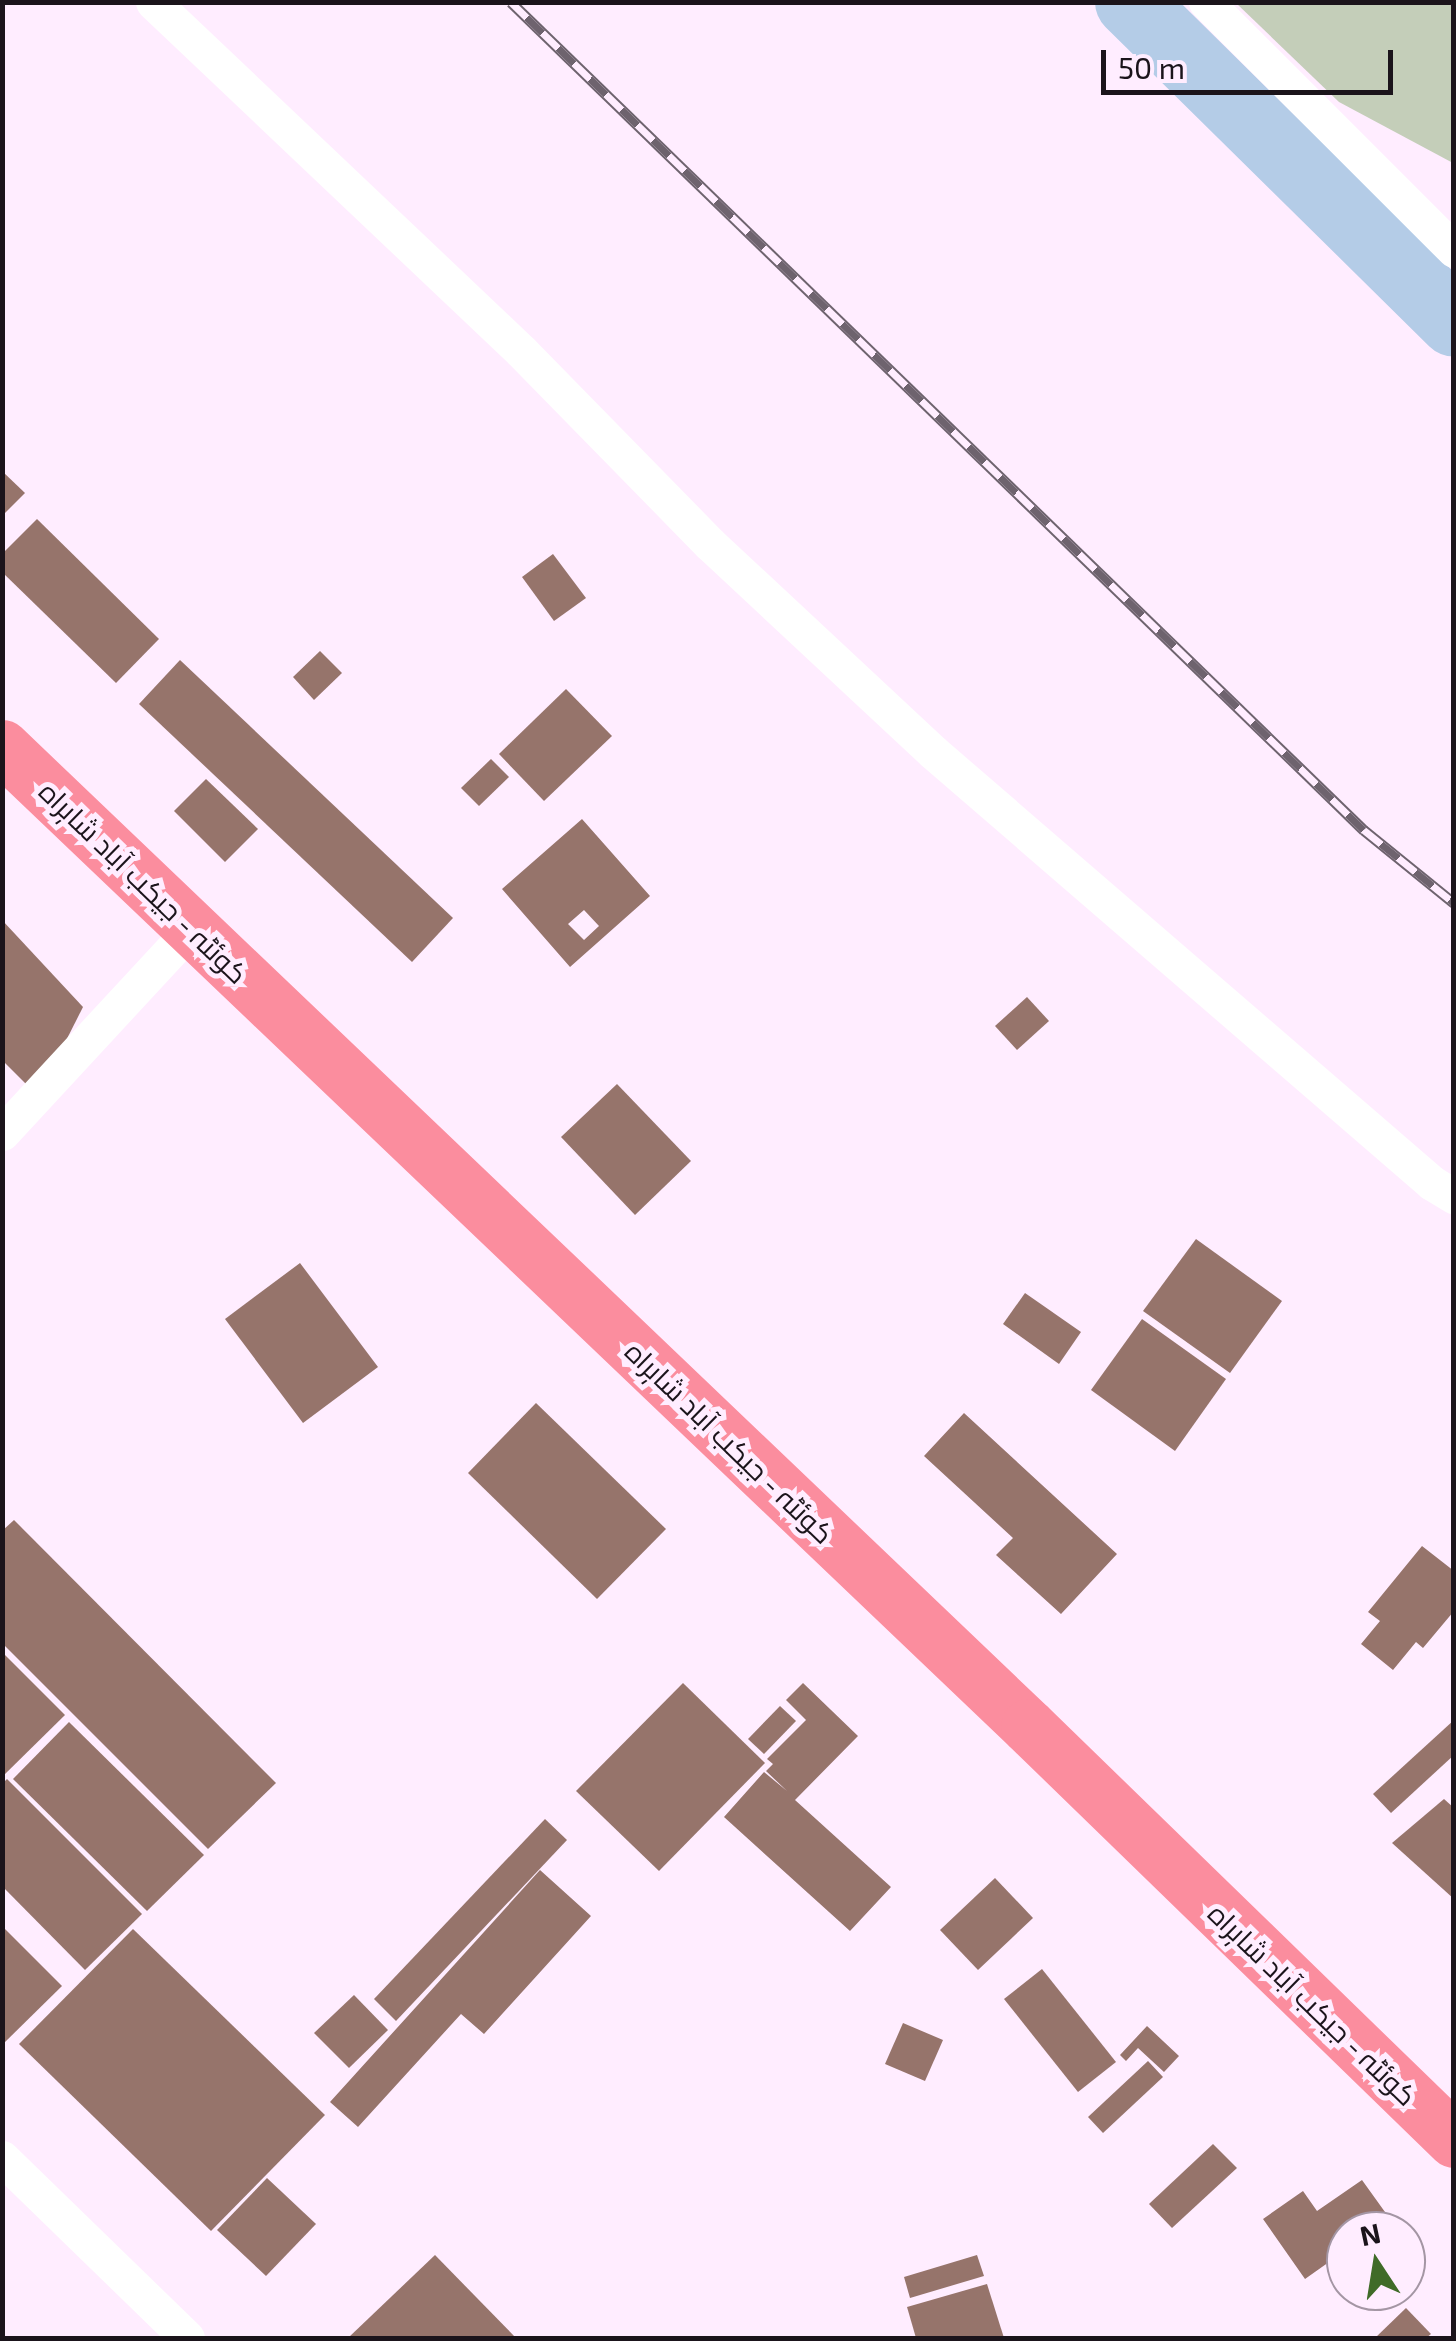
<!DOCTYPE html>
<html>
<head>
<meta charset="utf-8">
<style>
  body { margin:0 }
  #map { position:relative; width:1456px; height:2341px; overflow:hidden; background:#ffedff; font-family:"Exo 2",Cairo,sans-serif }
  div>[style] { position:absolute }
  .green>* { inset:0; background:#c4ceb9 }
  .river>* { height:70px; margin:-35px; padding:0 35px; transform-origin:35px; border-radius:35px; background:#b4cce7 }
  .building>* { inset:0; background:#96746b }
  .street>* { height:35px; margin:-17.5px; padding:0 17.5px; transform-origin:17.5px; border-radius:17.5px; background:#fff }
  .highway>* { height:55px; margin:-27.5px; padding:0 27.5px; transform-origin:27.5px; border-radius:27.5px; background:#fb8d9e }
  .rail>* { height:11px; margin-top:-5.5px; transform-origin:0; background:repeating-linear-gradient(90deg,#ffedff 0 22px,#6e636e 0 44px); box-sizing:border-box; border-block:2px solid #6e636e }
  span { translate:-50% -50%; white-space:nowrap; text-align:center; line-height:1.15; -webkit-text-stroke:10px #ffedff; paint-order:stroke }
  .street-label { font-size:28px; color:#1b141b }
  .frame { position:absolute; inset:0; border:5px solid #1b141b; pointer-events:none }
  .north { position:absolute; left:1326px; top:2211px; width:100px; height:100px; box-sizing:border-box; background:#ffedff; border:2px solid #a496a4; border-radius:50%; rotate:348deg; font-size:28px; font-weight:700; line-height:40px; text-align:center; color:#1b141b }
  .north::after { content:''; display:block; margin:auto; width:35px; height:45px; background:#406b28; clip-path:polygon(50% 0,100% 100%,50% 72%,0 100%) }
  .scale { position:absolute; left:1101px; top:50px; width:292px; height:45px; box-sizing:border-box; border:5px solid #1b141b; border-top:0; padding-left:12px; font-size:30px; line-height:35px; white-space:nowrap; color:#1b141b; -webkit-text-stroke:8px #ffedff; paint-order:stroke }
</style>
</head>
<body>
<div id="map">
  <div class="green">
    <i style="clip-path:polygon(1236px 3px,1453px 3px,1453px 163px,1339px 102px)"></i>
  </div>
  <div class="river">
    <i style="left:1130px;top:2px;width:455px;rotate:44.6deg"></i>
  </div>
  <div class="building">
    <i style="clip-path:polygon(2px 471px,25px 493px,2px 516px)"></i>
    <i style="clip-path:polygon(37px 519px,159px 639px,116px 683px,2px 572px,2px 554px)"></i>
    <i style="clip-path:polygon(553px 554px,586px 598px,554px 621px,522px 577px)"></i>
    <i style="clip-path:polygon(320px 651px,342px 673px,314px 700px,293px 677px)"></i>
    <i style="clip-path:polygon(180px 660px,453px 918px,412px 962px,139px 704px)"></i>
    <i style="clip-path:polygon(566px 689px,612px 736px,544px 801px,499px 754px)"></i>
    <i style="clip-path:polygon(491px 759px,509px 777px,479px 806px,461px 788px)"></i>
    <i style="clip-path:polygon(206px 779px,258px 829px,225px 862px,174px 811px)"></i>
    <i style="clip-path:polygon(evenodd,582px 819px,650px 896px,570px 967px,502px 889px,582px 819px,584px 910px,599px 926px,584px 940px,568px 924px,584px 910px)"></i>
    <i style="clip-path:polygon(2px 920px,83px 1007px,38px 1096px,2px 1060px)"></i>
    <i style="clip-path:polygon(1027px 997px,1049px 1021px,1017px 1050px,995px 1026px)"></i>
    <i style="clip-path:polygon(617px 1084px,691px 1161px,635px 1215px,561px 1137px)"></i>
    <i style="clip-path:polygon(1196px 1239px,1282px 1301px,1230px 1373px,1143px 1311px)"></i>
    <i style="clip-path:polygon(300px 1263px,378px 1367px,303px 1423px,225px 1319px)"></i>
    <i style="clip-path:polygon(1025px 1293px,1081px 1332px,1059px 1364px,1003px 1324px)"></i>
    <i style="clip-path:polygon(1142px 1319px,1226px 1379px,1175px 1451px,1091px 1390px)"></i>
    <i style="clip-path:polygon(536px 1403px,666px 1529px,597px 1599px,468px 1473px)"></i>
    <i style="clip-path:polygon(964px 1413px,1117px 1554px,1061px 1614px,996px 1555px,1013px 1538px,924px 1456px)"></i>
    <i style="clip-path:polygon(14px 1520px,276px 1783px,208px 1849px,2px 1643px,2px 1531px)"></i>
    <i style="clip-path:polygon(1422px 1546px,1454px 1571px,1454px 1611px,1423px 1648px,1416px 1642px,1393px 1670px,1361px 1644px,1380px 1621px,1368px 1612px)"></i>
    <i style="clip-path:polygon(2px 1652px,65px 1715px,2px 1777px)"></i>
    <i style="clip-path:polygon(683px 1683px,765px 1763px,659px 1871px,576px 1791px)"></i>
    <i style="clip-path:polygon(803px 1683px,858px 1736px,795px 1800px,891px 1887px,850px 1931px,724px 1817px,764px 1772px,787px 1791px,766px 1771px,773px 1764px,767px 1759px,806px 1720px,786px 1700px)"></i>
    <i style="clip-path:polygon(780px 1706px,796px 1721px,764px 1754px,748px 1739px)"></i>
    <i style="clip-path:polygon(1454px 1720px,1454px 1755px,1391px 1813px,1373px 1794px)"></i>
    <i style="clip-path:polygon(69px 1722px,204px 1855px,147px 1911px,13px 1779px)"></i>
    <i style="clip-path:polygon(7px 1779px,142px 1914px,85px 1970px,2px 1886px,2px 1784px)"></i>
    <i style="clip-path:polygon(1444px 1799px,1454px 1808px,1454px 1899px,1392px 1843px)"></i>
    <i style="clip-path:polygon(545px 1819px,567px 1840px,396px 2021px,374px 1999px)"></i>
    <i style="clip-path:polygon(540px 1870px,591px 1916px,484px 2034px,461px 2014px,358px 2127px,330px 2102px)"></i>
    <i style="clip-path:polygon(995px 1878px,1033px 1918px,978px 1970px,940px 1930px)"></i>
    <i style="clip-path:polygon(2px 1926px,62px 1986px,2px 2045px)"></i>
    <i style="clip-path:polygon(133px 1929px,325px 2115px,211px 2231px,19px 2044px)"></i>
    <i style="clip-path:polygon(1042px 1969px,1116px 2062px,1078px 2092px,1004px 1999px)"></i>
    <i style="clip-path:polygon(354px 1995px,388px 2030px,349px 2068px,314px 2033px)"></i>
    <i style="clip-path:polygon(903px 2023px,943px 2040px,925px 2081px,885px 2064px)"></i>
    <i style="clip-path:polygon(1147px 2026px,1179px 2056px,1164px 2072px,1138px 2048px,1126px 2061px,1120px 2055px)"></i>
    <i style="clip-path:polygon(1148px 2061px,1163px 2077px,1103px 2133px,1088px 2117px)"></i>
    <i style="clip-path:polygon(1213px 2144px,1237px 2168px,1172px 2228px,1149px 2204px)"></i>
    <i style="clip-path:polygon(267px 2178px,316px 2224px,266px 2276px,217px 2230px)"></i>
    <i style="clip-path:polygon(1362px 2180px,1390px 2219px,1374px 2231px,1346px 2231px,1346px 2250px,1305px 2279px,1263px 2219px,1303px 2191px,1317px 2211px)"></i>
    <i style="clip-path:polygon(435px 2255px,516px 2338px,348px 2338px)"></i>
    <i style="clip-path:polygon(977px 2255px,984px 2276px,910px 2298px,904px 2277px)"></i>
    <i style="clip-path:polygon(987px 2284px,1004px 2338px,916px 2338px,907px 2307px)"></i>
    <i style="clip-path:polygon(1406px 2308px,1431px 2334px,1426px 2338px,1375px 2338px)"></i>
  </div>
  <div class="street">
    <i style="left:153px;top:2px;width:507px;rotate:43.48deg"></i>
    <i style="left:521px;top:351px;width:270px;rotate:45.6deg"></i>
    <i style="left:710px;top:544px;width:305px;rotate:43deg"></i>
    <i style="left:933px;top:752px;width:659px;rotate:40.82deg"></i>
    <i style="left:1432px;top:1183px;width:26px;rotate:31deg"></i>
    <i style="left:1206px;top:2px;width:351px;rotate:45deg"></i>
    <i style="left:2px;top:1133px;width:280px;rotate:-47.2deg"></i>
    <i style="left:2px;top:2158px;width:258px;rotate:44.2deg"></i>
  </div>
  <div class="highway">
    <i style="left:2px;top:747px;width:1418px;rotate:43.66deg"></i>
    <i style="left:1028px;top:1726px;width:594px;rotate:44.18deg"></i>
  </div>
  <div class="rail">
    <i style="left:511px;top:2px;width:1189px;rotate:44.15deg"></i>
    <i style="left:1364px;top:830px;width:116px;rotate:39deg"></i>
  </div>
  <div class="street-label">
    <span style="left:144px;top:882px;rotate:44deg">کوئٹہ - جیکب آباد شاہراہ</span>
    <span style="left:730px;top:1442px;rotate:44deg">کوئٹہ - جیکب آباد شاہراہ</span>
    <span style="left:1313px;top:2004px;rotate:44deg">کوئٹہ - جیکب آباد شاہراہ</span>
  </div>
  <div class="frame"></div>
  <div class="north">N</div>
  <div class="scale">50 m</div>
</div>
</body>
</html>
